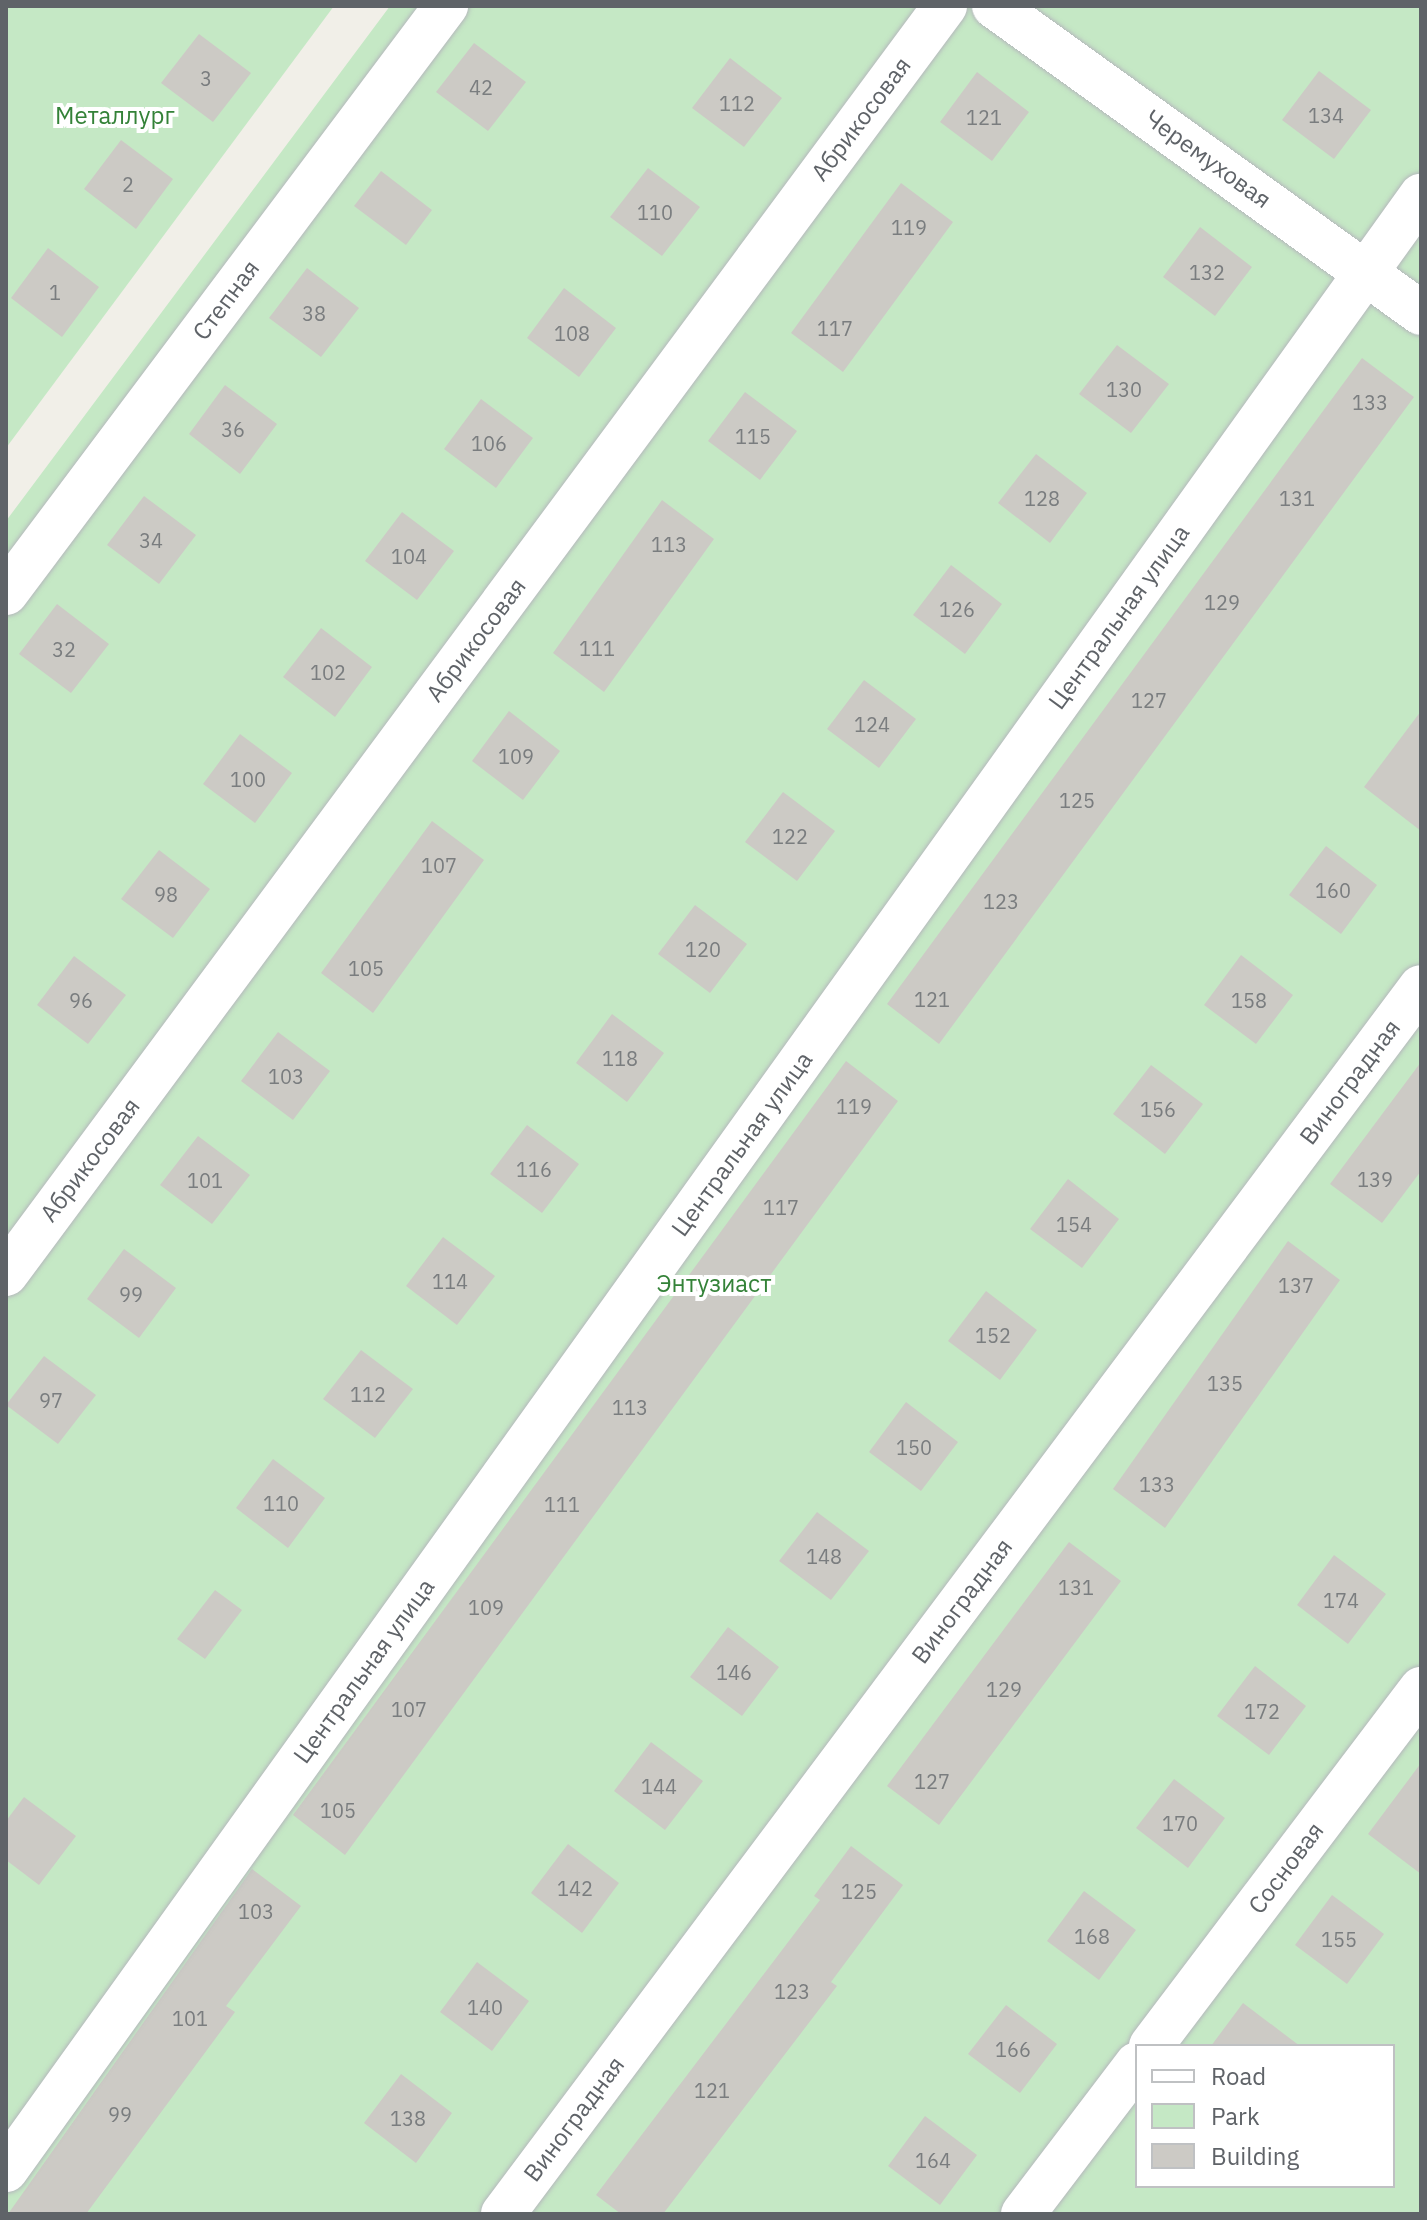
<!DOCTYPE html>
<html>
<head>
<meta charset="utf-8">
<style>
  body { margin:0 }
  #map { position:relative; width:1427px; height:2220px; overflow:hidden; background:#f1efe8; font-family:"IBM Plex Sans",sans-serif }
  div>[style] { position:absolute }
  .green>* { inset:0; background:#c5e8c5 }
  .building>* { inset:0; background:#cccac5 }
  .roads { filter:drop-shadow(0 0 2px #b5b8bc) drop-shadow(0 0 2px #b5b8bc) }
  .minor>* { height:44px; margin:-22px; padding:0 22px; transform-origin:22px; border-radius:22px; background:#fff }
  span { translate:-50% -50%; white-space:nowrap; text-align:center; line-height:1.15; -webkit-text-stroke:8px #fff; paint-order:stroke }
  .number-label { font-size:20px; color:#7a7d7f }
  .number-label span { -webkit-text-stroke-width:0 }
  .park-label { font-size:24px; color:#348238 }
  .street-label { font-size:24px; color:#5f6368 }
  .frame { position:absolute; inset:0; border:8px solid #5f6368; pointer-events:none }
  .legend { position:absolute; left:1135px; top:2044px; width:260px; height:144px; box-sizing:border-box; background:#fff; border:2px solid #bfc1c3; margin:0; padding:10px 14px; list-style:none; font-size:24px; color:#5f6368 }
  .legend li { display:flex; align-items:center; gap:16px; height:40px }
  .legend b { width:40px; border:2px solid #bfc1c3 }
</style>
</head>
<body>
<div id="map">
  <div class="green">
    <i style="clip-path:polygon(6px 6px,334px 6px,6px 448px)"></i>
    <i style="clip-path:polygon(evenodd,390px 6px,1421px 6px,1421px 2214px,6px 2214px,6px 521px,390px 6px,1137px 2046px,1393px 2046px,1393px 2186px,1137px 2186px,1137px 2046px)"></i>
  </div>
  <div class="building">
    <i style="clip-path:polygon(199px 34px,251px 73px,213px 122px,161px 83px)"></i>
    <i style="clip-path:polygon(474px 43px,526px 82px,488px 131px,436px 92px)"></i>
    <i style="clip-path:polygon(730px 58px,782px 98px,744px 147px,692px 108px)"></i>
    <i style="clip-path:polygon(1319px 71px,1371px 110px,1334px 159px,1282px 120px)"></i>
    <i style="clip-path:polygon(977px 72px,1029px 112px,992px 161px,940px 122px)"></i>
    <i style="clip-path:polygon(121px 140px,173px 179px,136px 229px,84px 189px)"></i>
    <i style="clip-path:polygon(648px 168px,700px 207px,662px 256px,610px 217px)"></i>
    <i style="clip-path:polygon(381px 171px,432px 210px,406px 245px,354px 206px)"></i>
    <i style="clip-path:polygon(901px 183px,953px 222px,843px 372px,791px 333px)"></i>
    <i style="clip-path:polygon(1200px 227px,1252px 267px,1215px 316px,1163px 277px)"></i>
    <i style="clip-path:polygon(48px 248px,99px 287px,62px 337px,11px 298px)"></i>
    <i style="clip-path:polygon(307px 268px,359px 308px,321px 357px,269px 318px)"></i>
    <i style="clip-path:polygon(564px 288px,616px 328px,579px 377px,527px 338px)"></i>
    <i style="clip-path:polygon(1117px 345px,1169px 384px,1131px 433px,1079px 394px)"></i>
    <i style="clip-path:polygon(1362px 358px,1414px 397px,939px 1044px,887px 1004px)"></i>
    <i style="clip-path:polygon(225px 385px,277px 424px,240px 474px,189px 434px)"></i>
    <i style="clip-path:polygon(745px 392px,797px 431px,760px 480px,708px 441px)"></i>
    <i style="clip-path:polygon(481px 399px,533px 438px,496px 488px,444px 449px)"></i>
    <i style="clip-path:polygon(1036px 454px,1087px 493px,1050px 543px,998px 503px)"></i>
    <i style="clip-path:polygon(144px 496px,196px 535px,159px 584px,107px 545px)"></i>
    <i style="clip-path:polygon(662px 500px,714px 539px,604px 692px,553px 653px)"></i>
    <i style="clip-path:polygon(402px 512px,454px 551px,417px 600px,365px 561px)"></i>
    <i style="clip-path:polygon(951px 565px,1002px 604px,965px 654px,913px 615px)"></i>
    <i style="clip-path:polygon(57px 604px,109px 644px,71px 693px,19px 654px)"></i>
    <i style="clip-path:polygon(321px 628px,372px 667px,335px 717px,283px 677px)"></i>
    <i style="clip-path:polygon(864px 680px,916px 719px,879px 768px,827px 729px)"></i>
    <i style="clip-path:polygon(509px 711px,560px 751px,523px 800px,472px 761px)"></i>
    <i style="clip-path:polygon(1421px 711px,1421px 831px,1364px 787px)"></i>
    <i style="clip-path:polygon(240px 734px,292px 773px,255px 823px,203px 784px)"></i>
    <i style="clip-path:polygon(783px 792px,835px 831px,797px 881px,745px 842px)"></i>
    <i style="clip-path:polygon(432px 821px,484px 860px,373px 1013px,321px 973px)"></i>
    <i style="clip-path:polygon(1326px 846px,1377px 885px,1341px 934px,1289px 895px)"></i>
    <i style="clip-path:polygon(159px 850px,210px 889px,173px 938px,121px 899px)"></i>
    <i style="clip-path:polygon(695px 905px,747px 944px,710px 993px,658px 954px)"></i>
    <i style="clip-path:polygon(1241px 955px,1293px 995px,1256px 1044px,1204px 1005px)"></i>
    <i style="clip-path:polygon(74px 956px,126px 995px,88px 1044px,37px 1005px)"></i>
    <i style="clip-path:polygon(612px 1014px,664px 1053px,627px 1102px,576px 1063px)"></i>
    <i style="clip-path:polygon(278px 1032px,330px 1071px,293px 1120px,241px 1081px)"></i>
    <i style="clip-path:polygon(846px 1061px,898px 1101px,345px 1855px,293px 1815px)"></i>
    <i style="clip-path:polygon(1421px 1062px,1421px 1171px,1382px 1223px,1330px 1184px)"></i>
    <i style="clip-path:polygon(1151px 1065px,1203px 1104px,1165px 1154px,1113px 1114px)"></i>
    <i style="clip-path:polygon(527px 1125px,579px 1164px,542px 1213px,490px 1174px)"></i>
    <i style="clip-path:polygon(198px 1136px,250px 1175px,212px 1224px,160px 1185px)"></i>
    <i style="clip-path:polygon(1068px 1179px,1119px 1219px,1082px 1268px,1030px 1229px)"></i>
    <i style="clip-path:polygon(443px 1237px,495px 1276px,457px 1325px,406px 1286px)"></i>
    <i style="clip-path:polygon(1288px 1241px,1340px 1280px,1165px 1528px,1113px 1489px)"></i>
    <i style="clip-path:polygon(124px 1249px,176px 1288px,139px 1338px,87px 1299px)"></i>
    <i style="clip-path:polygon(986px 1291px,1037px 1330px,1000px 1380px,948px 1341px)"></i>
    <i style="clip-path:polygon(361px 1350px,413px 1389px,375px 1438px,323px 1399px)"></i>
    <i style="clip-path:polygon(44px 1356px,96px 1395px,58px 1444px,6px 1405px)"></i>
    <i style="clip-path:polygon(906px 1402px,958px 1442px,921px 1491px,869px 1452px)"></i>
    <i style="clip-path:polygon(273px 1459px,325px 1498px,288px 1548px,236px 1508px)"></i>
    <i style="clip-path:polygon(817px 1512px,869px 1551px,831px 1600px,779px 1561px)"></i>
    <i style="clip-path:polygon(1069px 1542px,1121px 1581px,939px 1825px,887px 1786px)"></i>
    <i style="clip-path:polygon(1334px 1555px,1386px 1594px,1348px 1644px,1297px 1605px)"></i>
    <i style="clip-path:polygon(215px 1590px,242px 1610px,205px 1659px,177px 1639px)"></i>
    <i style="clip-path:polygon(728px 1627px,779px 1667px,742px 1716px,690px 1677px)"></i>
    <i style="clip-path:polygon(1255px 1666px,1306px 1706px,1269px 1755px,1217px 1716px)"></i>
    <i style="clip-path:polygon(651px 1742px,703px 1781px,665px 1830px,614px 1791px)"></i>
    <i style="clip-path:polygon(1421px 1763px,1421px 1874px,1368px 1834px)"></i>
    <i style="clip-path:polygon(1174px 1779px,1225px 1818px,1188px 1868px,1136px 1828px)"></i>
    <i style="clip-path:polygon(24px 1797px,76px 1836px,39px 1885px,6px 1860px,6px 1821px)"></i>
    <i style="clip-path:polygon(568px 1844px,619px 1883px,582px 1933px,531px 1893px)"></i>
    <i style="clip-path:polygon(851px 1846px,903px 1885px,831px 1982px,837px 1986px,663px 2214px,621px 2214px,596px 2195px,820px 1900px,814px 1896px)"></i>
    <i style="clip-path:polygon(252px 1869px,301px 1906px,226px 2006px,235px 2012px,86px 2214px,8px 2214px)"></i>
    <i style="clip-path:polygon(1084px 1891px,1136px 1930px,1099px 1980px,1047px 1941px)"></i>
    <i style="clip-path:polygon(1332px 1895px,1384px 1934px,1347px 1984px,1295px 1945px)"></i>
    <i style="clip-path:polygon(477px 1962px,529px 2001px,492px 2051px,440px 2012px)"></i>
    <i style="clip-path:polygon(1243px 2003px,1300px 2046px,1211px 2046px)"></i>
    <i style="clip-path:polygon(1006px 2005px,1057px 2044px,1020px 2093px,968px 2054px)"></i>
    <i style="clip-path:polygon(401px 2074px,452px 2113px,416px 2163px,364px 2123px)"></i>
    <i style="clip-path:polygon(925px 2116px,977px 2155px,940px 2205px,888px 2166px)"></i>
  </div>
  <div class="roads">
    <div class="minor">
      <i style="left:994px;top:6px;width:526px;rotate:35.71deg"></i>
      <i style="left:6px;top:593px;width:734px;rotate:-53.15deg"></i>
      <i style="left:6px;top:1274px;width:1578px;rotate:-53.48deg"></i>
      <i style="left:1151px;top:2046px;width:448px;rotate:-52.9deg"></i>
      <i style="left:6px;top:2170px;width:2429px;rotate:-54.37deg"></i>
      <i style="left:503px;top:2214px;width:1532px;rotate:-53.2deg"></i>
      <i style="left:1023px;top:2214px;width:188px;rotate:-52.8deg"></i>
    </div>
  </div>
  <div class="number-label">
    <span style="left:206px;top:78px">3</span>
    <span style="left:481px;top:87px">42</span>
    <span style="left:737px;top:103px">112</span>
    <span style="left:1326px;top:115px">134</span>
    <span style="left:984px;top:117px">121</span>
    <span style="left:128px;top:184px">2</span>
    <span style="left:655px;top:212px">110</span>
    <span style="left:909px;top:227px">119</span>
    <span style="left:1207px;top:272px">132</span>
    <span style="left:55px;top:292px">1</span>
    <span style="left:314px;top:313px">38</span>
    <span style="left:835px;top:328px">117</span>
    <span style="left:572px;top:333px">108</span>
    <span style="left:1124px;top:389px">130</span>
    <span style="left:1370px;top:402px">133</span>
    <span style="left:233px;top:429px">36</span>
    <span style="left:753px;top:436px">115</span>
    <span style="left:489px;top:443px">106</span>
    <span style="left:1042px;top:498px">128</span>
    <span style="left:1297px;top:498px">131</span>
    <span style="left:151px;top:540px">34</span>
    <span style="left:669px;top:544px">113</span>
    <span style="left:409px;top:556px">104</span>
    <span style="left:1222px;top:602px">129</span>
    <span style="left:957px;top:609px">126</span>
    <span style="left:597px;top:648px">111</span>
    <span style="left:64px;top:649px">32</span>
    <span style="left:328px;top:672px">102</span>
    <span style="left:1149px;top:700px">127</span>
    <span style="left:872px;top:724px">124</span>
    <span style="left:516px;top:756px">109</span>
    <span style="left:248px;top:779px">100</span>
    <span style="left:1077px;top:800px">125</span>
    <span style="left:790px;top:836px">122</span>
    <span style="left:439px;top:865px">107</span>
    <span style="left:1333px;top:890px">160</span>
    <span style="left:166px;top:894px">98</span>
    <span style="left:1001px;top:901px">123</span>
    <span style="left:703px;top:949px">120</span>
    <span style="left:366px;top:968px">105</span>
    <span style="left:932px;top:999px">121</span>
    <span style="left:81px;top:1000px">96</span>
    <span style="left:1249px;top:1000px">158</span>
    <span style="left:620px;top:1058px">118</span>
    <span style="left:286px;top:1076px">103</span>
    <span style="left:854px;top:1106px">119</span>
    <span style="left:1158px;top:1109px">156</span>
    <span style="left:534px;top:1169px">116</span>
    <span style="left:1375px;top:1179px">139</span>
    <span style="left:205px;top:1180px">101</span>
    <span style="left:781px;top:1207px">117</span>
    <span style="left:1074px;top:1224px">154</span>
    <span style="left:450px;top:1281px">114</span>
    <span style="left:1296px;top:1285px">137</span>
    <span style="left:131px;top:1294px">99</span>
    <span style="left:993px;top:1335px">152</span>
    <span style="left:1225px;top:1383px">135</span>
    <span style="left:368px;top:1394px">112</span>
    <span style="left:51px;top:1400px">97</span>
    <span style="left:630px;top:1407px">113</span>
    <span style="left:914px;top:1447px">150</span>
    <span style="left:1157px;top:1484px">133</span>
    <span style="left:281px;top:1503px">110</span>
    <span style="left:562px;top:1504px">111</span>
    <span style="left:824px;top:1556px">148</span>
    <span style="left:1076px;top:1587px">131</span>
    <span style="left:1341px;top:1600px">174</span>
    <span style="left:486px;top:1607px">109</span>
    <span style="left:734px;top:1672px">146</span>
    <span style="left:1004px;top:1689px">129</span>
    <span style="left:409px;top:1709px">107</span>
    <span style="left:1262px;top:1711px">172</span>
    <span style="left:932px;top:1781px">127</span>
    <span style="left:659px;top:1786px">144</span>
    <span style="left:338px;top:1810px">105</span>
    <span style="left:1180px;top:1823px">170</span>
    <span style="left:575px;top:1888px">142</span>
    <span style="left:859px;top:1891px">125</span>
    <span style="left:256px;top:1911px">103</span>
    <span style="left:1092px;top:1936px">168</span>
    <span style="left:1339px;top:1939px">155</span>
    <span style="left:792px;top:1991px">123</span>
    <span style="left:485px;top:2007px">140</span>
    <span style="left:190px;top:2018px">101</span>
    <span style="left:1013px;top:2049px">166</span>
    <span style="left:712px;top:2090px">121</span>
    <span style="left:120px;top:2114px">99</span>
    <span style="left:408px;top:2118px">138</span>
    <span style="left:933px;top:2160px">164</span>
  </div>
  <div class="park-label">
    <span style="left:115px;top:116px">Металлург</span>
    <span style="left:714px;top:1284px">Энтузиаст</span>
  </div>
  <div class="street-label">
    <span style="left:861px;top:119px;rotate:-53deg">Абрикосовая</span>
    <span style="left:1208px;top:159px;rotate:36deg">Черемуховая</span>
    <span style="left:226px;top:300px;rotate:-53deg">Степная</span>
    <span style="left:1119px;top:617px;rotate:-54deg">Центральная улица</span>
    <span style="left:476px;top:640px;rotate:-53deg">Абрикосовая</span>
    <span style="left:1350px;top:1082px;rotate:-53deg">Виноградная</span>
    <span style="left:742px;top:1144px;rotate:-54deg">Центральная улица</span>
    <span style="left:90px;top:1160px;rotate:-53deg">Абрикосовая</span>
    <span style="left:962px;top:1601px;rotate:-53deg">Виноградная</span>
    <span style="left:364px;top:1671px;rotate:-54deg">Центральная улица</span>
    <span style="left:1286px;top:1868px;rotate:-53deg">Сосновая</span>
    <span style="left:574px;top:2119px;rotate:-53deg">Виноградная</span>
  </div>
  <div class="frame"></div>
  <ul class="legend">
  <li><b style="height:10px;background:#fff"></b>Road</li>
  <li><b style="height:22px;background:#c5e8c5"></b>Park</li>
  <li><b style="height:22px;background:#cccac5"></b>Building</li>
  </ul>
</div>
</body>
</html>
